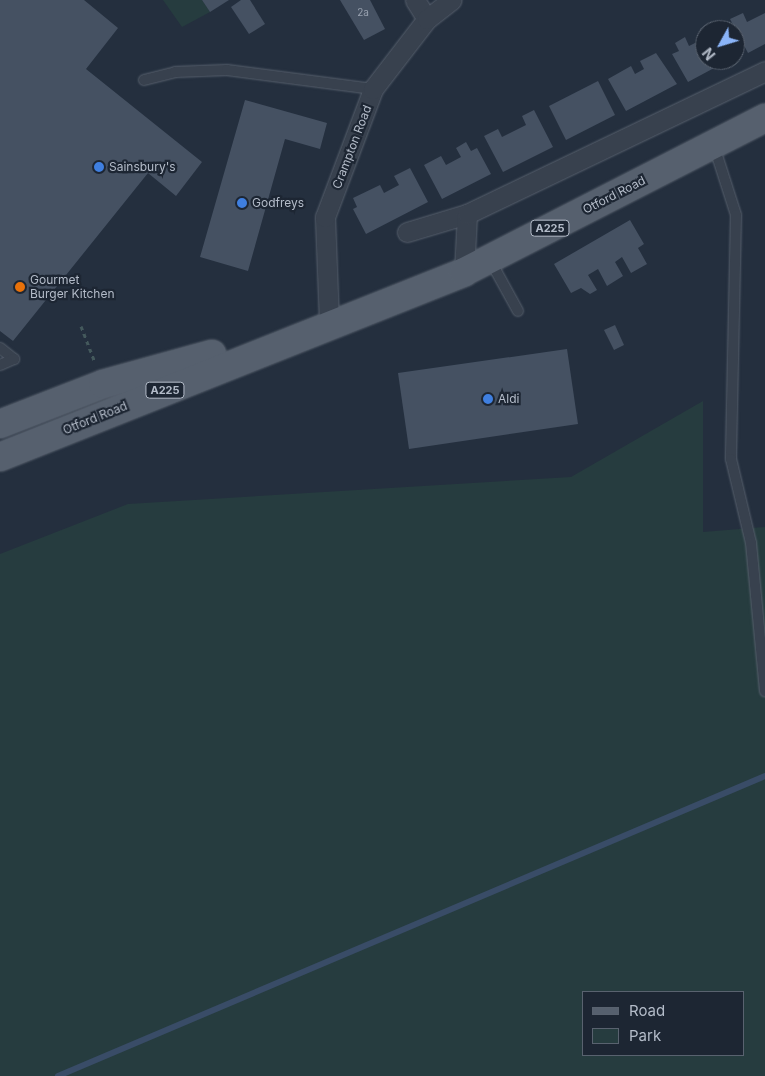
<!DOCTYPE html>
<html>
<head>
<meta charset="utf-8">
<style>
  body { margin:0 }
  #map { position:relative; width:765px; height:1076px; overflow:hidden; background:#242f3e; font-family:Inter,sans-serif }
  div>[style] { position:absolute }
  .green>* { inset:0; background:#263c3f }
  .stream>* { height:6px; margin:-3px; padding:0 3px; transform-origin:3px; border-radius:3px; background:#394c67 }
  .building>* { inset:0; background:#455162 }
  .path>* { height:3px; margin-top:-1.5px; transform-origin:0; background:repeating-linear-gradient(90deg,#44595c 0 4px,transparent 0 8px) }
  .roads { filter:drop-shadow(0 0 1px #565f6c) drop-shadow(0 0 1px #565f6c) }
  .service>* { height:10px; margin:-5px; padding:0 5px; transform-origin:5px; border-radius:5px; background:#38414e }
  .minor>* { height:19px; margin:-9.5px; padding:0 9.5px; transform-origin:9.5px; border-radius:9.5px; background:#38414e }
  .primary>* { height:28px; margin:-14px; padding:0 14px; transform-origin:14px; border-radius:14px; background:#56606e }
  .dots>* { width:14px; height:14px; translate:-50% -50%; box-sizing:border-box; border:2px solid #1d2633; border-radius:50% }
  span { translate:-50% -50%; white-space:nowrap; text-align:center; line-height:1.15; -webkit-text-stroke:4.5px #1d2633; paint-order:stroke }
  .number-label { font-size:10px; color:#98a1af }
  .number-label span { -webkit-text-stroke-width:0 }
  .shield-label span { padding:1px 4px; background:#1d2633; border:1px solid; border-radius:4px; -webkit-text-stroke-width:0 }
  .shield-label { font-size:11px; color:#b4bcc9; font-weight:700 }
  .street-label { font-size:12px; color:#b4bcc9 }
  .poi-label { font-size:12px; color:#b4bcc9 }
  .left { translate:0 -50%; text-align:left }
  .legend { position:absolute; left:582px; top:991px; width:162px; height:65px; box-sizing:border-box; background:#1d2633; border:1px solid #59626f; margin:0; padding:6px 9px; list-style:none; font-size:15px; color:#b4bcc9 }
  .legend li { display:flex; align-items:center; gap:10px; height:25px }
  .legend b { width:25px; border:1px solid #59626f }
  .north { position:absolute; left:695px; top:20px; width:50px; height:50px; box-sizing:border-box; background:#1d2633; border:1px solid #59626f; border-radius:50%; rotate:231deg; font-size:14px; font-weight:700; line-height:20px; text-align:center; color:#b4bcc9 }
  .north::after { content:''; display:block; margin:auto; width:18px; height:22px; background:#8ab4f8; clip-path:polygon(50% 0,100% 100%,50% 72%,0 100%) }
</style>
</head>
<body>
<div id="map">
  <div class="green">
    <i style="clip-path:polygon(163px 0,202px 0,210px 12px,182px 27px)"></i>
    <i style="clip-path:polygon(evenodd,703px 401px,703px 532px,765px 527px,765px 1076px,0 1076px,0 554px,128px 504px,571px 477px,703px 401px,584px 992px,744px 992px,744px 1055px,584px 1055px,584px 992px)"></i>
  </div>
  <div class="stream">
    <i style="left:58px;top:1076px;width:768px;rotate:-22.99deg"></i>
  </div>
  <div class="building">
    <i style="clip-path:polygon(0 0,84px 0,118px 28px,86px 69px,202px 162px,176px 196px,148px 173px,13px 341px,0 331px)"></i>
    <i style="clip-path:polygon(202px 0,229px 0,210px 12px)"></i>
    <i style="clip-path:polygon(241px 0,250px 0,265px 24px,249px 34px,231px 7px)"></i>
    <i style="clip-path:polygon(340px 0,370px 0,385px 29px,364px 40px)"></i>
    <i style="clip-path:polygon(743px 13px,747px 22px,765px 13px,765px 44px,748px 53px,730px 19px)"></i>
    <i style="clip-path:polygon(712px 23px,715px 30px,705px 30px,705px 60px,729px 60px,688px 82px,672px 54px,679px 51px,675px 43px,685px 37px,689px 46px,699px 41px,704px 38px,700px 29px)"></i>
    <i style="clip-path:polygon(656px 53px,677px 84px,626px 111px,608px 79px,631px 66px,635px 74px,644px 69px,640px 61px)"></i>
    <i style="clip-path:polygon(598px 81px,615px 115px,566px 140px,549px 106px)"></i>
    <i style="clip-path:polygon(245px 100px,327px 123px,320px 149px,285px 139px,248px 271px,200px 257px)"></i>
    <i style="clip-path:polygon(534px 110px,553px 147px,503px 172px,484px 136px,498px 129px,502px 137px,526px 125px,522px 116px)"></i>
    <i style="clip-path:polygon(466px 142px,471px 151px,477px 148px,491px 174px,442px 199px,424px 165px,441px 156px,446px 165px,461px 157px,456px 148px)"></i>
    <i style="clip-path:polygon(410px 168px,428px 202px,366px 234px,353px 209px,357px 207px,353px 198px,380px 185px,384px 193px,399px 185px,394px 176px)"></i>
    <i style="clip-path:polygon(630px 220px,644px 244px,638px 248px,647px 264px,631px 273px,622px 257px,615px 262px,623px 276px,607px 286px,598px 269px,588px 275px,597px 290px,590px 294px,581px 288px,571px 293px,554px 264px)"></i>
    <i style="clip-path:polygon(615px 325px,624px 345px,614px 350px,604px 330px)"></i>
    <i style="clip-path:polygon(567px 349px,578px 424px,409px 449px,398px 373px)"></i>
  </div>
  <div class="path">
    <i style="left:81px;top:326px;width:39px;rotate:69deg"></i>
  </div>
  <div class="roads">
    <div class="service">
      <i style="left:144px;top:80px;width:32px;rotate:-14deg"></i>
      <i style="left:175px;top:72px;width:52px;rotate:-2.2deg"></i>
      <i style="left:227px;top:70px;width:147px;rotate:7.4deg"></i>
      <i style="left:714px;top:146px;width:72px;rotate:72.3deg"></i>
      <i style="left:736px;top:215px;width:244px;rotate:91.2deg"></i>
      <i style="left:731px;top:459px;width:86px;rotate:76.6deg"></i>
      <i style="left:751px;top:543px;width:149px;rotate:84.6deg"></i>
      <i style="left:490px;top:260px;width:58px;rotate:61.2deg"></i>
      <i style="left:0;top:348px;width:18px;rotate:38deg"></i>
      <i style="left:14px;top:359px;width:15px;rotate:157deg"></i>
    </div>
    <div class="minor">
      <i style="left:415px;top:0;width:22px;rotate:58deg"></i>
      <i style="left:407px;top:232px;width:63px;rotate:-16.7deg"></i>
      <i style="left:464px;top:272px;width:58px;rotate:-87deg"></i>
      <i style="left:467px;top:214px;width:331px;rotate:-25.6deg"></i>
      <i style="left:329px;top:322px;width:105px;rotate:-92.2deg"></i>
      <i style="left:325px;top:217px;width:137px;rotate:-69.4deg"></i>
      <i style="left:373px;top:89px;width:88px;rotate:-52.4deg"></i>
      <i style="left:427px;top:19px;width:31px;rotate:-38deg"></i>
    </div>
    <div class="primary">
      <i style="left:0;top:424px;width:110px;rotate:-21.2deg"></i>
      <i style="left:103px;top:384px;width:113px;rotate:-15.4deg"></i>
      <i style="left:0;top:457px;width:500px;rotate:-21.7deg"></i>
      <i style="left:464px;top:272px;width:338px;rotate:-27.1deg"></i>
    </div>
  </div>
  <div class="dots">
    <i style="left:99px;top:167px;background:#3f7fe0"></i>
    <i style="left:242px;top:203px;background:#3f7fe0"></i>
    <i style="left:20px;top:287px;background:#e8710a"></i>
    <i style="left:488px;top:399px;background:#3f7fe0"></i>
  </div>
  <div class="number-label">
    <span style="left:363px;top:13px">2a</span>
  </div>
  <div class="shield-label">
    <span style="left:550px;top:228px">A225</span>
    <span style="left:165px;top:390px">A225</span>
  </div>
  <div class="street-label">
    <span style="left:352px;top:147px;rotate:-69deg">Crampton Road</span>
    <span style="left:614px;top:195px;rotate:-27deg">Otford Road</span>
    <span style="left:95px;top:418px;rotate:-22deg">Otford Road</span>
  </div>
  <div class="poi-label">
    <span class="left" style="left:109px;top:167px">Sainsbury's</span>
    <span class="left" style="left:252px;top:203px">Godfreys</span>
    <span class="left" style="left:30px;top:287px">Gourmet<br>Burger Kitchen</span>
    <span class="left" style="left:498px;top:399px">Aldi</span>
  </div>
  <ul class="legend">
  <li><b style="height:6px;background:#56606e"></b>Road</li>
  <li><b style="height:14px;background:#263c3f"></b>Park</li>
  </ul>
  <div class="north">N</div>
</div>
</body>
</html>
